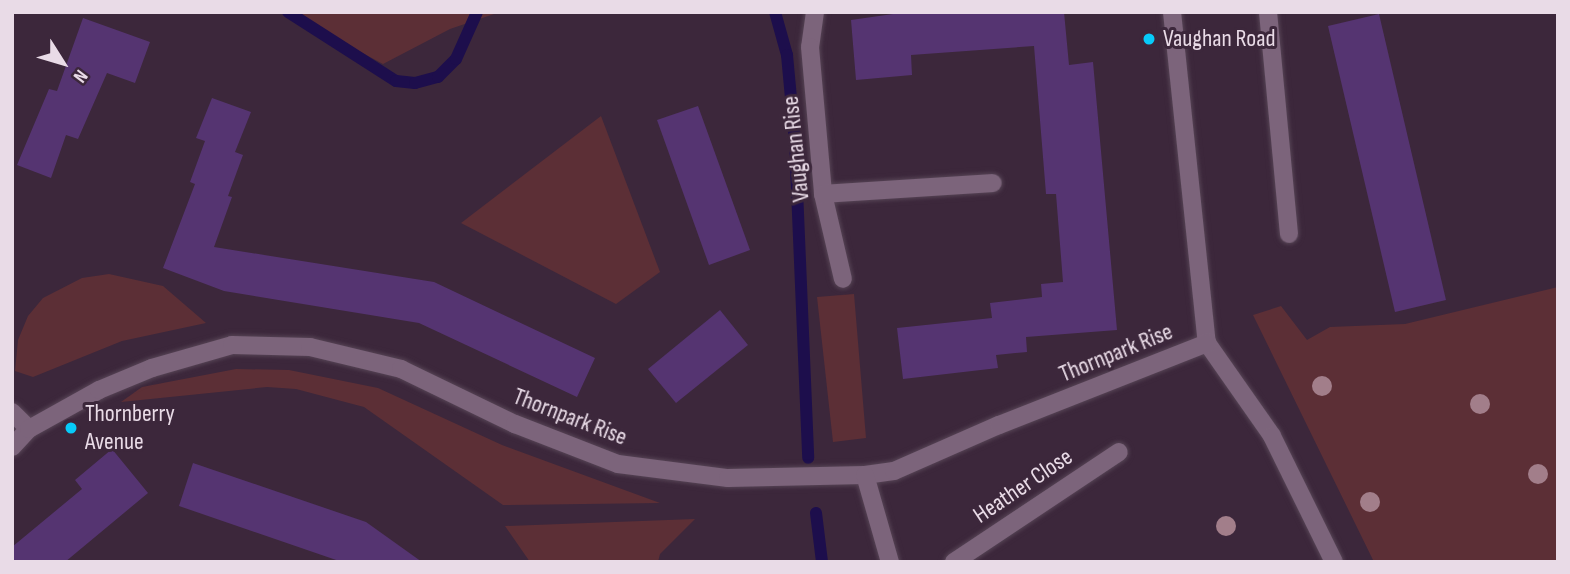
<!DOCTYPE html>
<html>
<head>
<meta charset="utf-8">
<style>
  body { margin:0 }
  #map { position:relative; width:1570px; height:574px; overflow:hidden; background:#3c273b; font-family:"Sofia Sans Condensed",sans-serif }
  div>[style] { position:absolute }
  .green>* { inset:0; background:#5c2f36 }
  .stream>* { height:12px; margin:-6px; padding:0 6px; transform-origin:6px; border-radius:6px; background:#1d0e4c }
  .building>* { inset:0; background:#553471 }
  .roads { filter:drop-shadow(0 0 2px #564455) drop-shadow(0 0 2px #564455) }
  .minor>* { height:18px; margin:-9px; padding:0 9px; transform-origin:9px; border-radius:9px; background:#7c647b }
  .trees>* { width:20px; height:20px; margin:-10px; border-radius:50%; background:#a27e8a }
  .dots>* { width:19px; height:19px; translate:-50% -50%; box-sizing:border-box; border:4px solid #3c273b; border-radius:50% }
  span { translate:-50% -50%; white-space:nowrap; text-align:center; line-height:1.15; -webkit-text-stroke:6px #3c273b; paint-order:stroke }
  .poi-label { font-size:24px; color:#e9dbe7 }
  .left { translate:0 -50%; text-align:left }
  .street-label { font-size:24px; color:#e9dbe7 }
  .frame { position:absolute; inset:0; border:14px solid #e9dbe7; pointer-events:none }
  .north { position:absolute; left:28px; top:28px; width:70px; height:70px; -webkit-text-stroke:5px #3c273b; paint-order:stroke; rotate:127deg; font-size:19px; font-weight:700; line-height:28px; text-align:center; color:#e9dbe7 }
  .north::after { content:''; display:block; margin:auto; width:24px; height:32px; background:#e9dbe7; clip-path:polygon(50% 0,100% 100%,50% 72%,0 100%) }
</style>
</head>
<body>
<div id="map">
  <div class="green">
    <i style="clip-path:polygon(286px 12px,500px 12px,450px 29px,383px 64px)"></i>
    <i style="clip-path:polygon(601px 116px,660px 272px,616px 304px,461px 223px)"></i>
    <i style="clip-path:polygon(109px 274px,163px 286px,206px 323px,122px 341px,33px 377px,15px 371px,18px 340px,28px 316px,43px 298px,82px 278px)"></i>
    <i style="clip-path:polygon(1558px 287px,1558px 562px,1374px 562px,1253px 315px,1281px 306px,1307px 340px,1330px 327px,1405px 324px)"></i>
    <i style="clip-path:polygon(854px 294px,866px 438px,833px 442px,817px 297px)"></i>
    <i style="clip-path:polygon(236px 369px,289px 370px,378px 388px,502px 445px,660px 503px,503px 505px,364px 407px,296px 389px,267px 387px,121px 402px,142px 387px)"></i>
    <i style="clip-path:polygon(695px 519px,660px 554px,658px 562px,530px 562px,505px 526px)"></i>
  </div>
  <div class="stream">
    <i style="left:288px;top:12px;width:128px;rotate:32.6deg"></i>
    <i style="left:396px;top:81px;width:19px;rotate:6deg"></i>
    <i style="left:415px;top:83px;width:24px;rotate:-15deg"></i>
    <i style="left:438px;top:77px;width:25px;rotate:-45deg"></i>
    <i style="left:456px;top:59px;width:51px;rotate:-65.9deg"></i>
    <i style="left:775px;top:12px;width:45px;rotate:74.4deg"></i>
    <i style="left:787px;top:55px;width:87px;rotate:84.7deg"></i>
    <i style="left:795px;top:142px;width:316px;rotate:87.6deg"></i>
    <i style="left:816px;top:513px;width:49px;rotate:83deg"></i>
  </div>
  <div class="building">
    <i style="clip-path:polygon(907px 12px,1064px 12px,1069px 65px,1093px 62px,1117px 330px,1026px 337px,1027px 352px,996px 355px,998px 368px,903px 379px,897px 328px,992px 318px,990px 303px,1042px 297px,1041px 284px,1063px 282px,1056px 194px,1046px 194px,1034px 46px,911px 55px,912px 75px,856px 80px,851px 20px)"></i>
    <i style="clip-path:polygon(1379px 14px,1446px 300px,1395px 312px,1328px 26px)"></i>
    <i style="clip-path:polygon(83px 18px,150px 42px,135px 83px,107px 73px,78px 139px,66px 135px,51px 178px,17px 165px,49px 89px,57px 91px)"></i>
    <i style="clip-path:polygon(212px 98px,251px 112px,235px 152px,243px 155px,228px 196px,232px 197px,214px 247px,434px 282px,595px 358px,577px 397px,419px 323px,224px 291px,163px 268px,195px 184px,190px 182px,205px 141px,196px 138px)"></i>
    <i style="clip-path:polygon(698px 106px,750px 250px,709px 265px,657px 120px)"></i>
    <i style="clip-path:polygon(720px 310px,748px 345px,676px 403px,648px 369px)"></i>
    <i style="clip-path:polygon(112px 449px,148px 493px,65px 562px,12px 562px,12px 547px,82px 489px,75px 480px)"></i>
    <i style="clip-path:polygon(193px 463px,366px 522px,422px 562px,342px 562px,179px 506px)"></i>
  </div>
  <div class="roads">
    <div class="minor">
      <i style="left:815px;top:12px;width:35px;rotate:98deg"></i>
      <i style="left:810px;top:47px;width:148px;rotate:84.9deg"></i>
      <i style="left:823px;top:194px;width:87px;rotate:76.8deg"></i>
      <i style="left:1172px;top:12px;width:333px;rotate:84deg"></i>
      <i style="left:1207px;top:343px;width:113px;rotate:55deg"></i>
      <i style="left:1272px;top:436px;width:140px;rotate:63.8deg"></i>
      <i style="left:1268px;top:12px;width:223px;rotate:84.6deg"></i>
      <i style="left:823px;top:194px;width:170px;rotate:-3.7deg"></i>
      <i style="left:12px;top:412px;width:24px;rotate:45deg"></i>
      <i style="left:12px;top:447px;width:25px;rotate:-47deg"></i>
      <i style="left:29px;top:429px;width:80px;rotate:-29.1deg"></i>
      <i style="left:99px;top:390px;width:57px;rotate:-22.5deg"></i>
      <i style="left:152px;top:368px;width:83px;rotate:-16deg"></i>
      <i style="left:232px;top:345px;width:78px;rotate:1.5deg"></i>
      <i style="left:310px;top:347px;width:94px;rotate:13.6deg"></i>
      <i style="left:401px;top:369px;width:127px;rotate:25.8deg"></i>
      <i style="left:515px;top:424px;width:110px;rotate:21.2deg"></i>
      <i style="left:618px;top:464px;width:111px;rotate:7.3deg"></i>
      <i style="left:728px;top:478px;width:137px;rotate:-1.3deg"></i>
      <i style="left:865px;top:475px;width:29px;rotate:-8deg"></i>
      <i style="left:894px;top:471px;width:115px;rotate:-23.7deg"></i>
      <i style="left:999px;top:425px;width:224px;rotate:-21.5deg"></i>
      <i style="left:865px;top:475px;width:91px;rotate:74deg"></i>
      <i style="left:954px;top:562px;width:198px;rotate:-33.7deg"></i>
    </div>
  </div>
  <div class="trees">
    <i style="left:1322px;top:386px"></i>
    <i style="left:1480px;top:404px"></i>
    <i style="left:1538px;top:474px"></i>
    <i style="left:1370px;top:502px"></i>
    <i style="left:1226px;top:526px"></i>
  </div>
  <div class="dots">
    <i style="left:1149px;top:39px;background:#07cbf9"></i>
    <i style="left:71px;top:428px;background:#07cbf9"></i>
  </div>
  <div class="poi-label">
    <span class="left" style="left:1163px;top:39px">Vaughan Road</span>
    <span class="left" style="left:85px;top:428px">Thornberry<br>Avenue</span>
  </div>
  <div class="street-label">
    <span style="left:796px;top:149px;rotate:-96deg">Vaughan Rise</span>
    <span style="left:1116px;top:353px;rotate:-22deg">Thornpark Rise</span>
    <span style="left:570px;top:417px;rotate:21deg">Thornpark Rise</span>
    <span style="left:1023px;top:486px;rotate:-34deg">Heather Close</span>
  </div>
  <div class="frame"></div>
  <div class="north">N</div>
</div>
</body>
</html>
